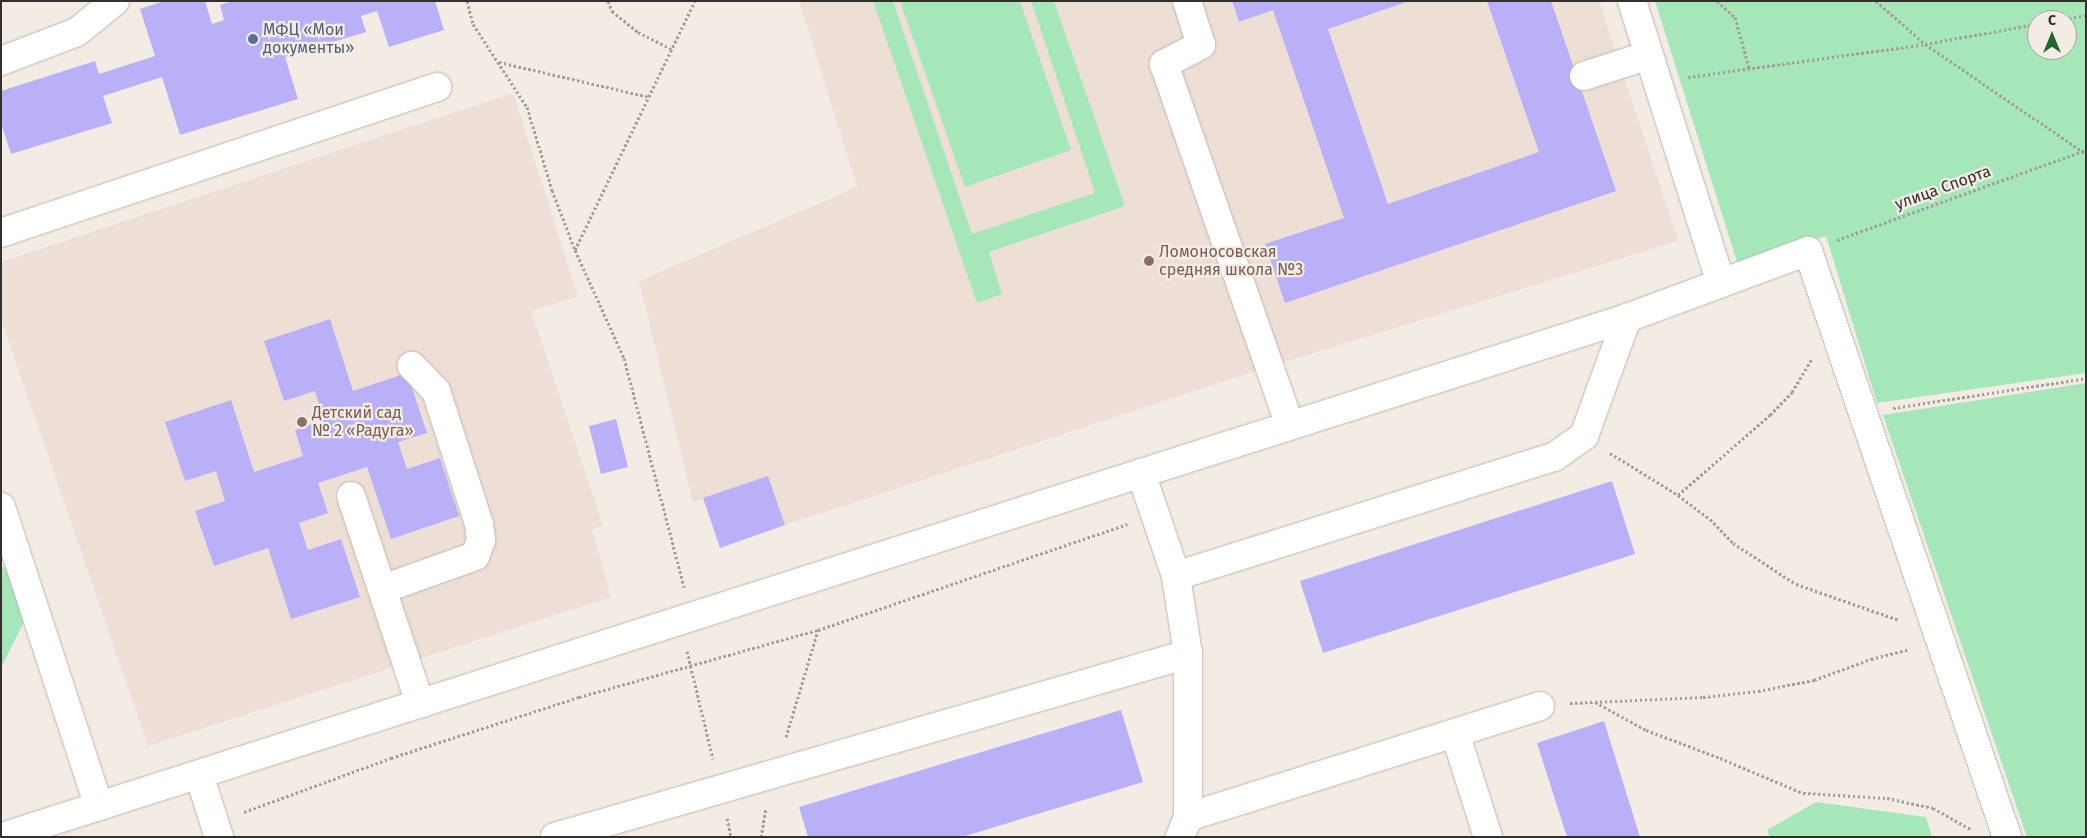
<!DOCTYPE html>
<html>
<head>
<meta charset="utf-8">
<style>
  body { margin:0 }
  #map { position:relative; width:2087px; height:838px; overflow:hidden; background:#f3ece5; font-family:"Fira Sans",sans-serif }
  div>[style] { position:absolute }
  .built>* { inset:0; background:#eddfd5 }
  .green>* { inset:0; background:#a6e7ba }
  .building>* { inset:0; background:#b9b0f7 }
  .path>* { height:3px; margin-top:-1.5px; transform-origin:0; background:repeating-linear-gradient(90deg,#a39e99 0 2.5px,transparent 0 5px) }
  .roads { filter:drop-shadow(0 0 1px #c0b8b2) drop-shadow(0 0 1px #c0b8b2) }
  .minor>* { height:28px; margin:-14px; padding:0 14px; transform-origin:14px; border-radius:14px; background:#fff }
  .dots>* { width:14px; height:14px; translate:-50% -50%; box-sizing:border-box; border:2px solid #f3ece5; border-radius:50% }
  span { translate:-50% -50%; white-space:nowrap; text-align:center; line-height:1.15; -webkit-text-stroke:4.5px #f3ece5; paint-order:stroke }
  .service-label { font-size:16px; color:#4e5e75 }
  .left { translate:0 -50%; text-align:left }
  .street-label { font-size:16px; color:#33312e }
  .education-label { font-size:16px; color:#785e54 }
  .frame { position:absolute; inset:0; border:2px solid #33312e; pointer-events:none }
  .north { position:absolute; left:2027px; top:10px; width:50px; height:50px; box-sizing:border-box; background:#f3ece5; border:1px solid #a6a19c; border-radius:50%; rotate:0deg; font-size:14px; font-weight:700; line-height:20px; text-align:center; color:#33312e }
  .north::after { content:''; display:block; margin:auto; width:18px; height:22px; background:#25662f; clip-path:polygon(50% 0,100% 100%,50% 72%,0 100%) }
</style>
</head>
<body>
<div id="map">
  <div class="built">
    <i style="clip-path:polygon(799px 1px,1599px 1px,1678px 241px,1271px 366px,785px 525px,768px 476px,693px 502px,639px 281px,857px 187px)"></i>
    <i style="clip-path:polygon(513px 93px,578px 296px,531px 311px,603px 525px,592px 530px,611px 597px,148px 746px,1px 319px,1px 262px)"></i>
  </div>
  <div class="green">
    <i style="clip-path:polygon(873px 1px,893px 1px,972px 234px,1095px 193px,1031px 1px,1054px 1px,1125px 206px,989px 252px,1002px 294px,977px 303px)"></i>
    <i style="clip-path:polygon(900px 1px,1020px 1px,1071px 150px,965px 187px)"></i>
    <i style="clip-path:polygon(evenodd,1655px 1px,2086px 1px,2086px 373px,1877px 403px,1826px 236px,1737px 262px,1655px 1px,2037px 20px,2067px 20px,2067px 50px,2037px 50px,2037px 20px)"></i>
    <i style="clip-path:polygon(2086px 383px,2086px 837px,2027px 837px,1883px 415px)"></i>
    <i style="clip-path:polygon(1px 566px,28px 579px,26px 618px,1px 668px)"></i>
    <i style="clip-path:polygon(1816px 802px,1926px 817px,1932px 837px,1770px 837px,1767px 830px)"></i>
  </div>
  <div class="building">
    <i style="clip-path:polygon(164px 1px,205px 1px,212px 24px,224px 20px,220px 5px,232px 1px,435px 1px,444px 30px,389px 47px,377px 11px,361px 16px,366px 32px,285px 57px,298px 99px,180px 135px,162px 77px,103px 96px,112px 123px,11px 154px,1px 123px,1px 91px,95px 61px,99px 74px,155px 56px,140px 9px)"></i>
    <i style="clip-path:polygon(1232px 1px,1409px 1px,1328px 29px,1388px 204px,1539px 152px,1487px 1px,1551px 1px,1616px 191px,1285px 303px,1265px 244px,1344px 218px,1273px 10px,1239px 22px)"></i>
    <i style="clip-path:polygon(330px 319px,353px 391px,407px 373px,427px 433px,398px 442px,407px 469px,440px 458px,459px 516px,391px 539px,367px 467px,318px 483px,328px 513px,299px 523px,308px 550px,341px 539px,360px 597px,291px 619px,268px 548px,214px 566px,195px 511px,225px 501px,216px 471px,185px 481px,165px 422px,231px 400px,254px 472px,303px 456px,295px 430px,324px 420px,315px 391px,284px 401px,264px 341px)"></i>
    <i style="clip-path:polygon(616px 419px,628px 467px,601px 474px,589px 426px)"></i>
    <i style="clip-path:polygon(768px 476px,785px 525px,720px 548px,703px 498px)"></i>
    <i style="clip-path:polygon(1612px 481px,1635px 554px,1323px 653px,1300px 581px)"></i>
    <i style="clip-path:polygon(1121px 710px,1143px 782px,962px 837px,808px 837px,799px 807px)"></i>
    <i style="clip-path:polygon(1604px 721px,1640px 837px,1567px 837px,1537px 743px)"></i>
  </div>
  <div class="path">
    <i style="left:467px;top:1px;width:24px;rotate:75deg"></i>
    <i style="left:473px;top:24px;width:99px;rotate:57deg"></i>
    <i style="left:527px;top:107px;width:87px;rotate:73.2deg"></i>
    <i style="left:552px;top:190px;width:64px;rotate:69deg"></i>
    <i style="left:575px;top:250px;width:119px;rotate:65.6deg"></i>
    <i style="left:624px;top:358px;width:237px;rotate:75.3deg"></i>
    <i style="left:608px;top:1px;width:11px;rotate:68deg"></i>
    <i style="left:612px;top:11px;width:33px;rotate:39deg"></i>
    <i style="left:638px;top:32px;width:38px;rotate:27deg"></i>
    <i style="left:1717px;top:1px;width:24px;rotate:42deg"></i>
    <i style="left:1735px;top:17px;width:53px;rotate:74.6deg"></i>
    <i style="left:1876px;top:1px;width:65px;rotate:41.3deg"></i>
    <i style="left:1925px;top:44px;width:195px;rotate:34.3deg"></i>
    <i style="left:2059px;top:20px;width:27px;rotate:-10deg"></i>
    <i style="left:499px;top:62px;width:154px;rotate:13.1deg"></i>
    <i style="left:1688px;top:77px;width:239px;rotate:-7.9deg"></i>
    <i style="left:1925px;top:44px;width:114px;rotate:-10.1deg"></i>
    <i style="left:1837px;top:240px;width:265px;rotate:-19.9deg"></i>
    <i style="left:575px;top:250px;width:276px;rotate:-64.3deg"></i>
    <i style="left:1893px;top:408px;width:195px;rotate:-8.8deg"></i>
    <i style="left:1610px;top:453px;width:80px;rotate:31.7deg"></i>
    <i style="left:1678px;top:495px;width:40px;rotate:37deg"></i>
    <i style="left:1710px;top:519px;width:33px;rotate:46deg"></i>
    <i style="left:1733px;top:543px;width:75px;rotate:33.1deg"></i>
    <i style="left:1796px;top:584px;width:109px;rotate:19.3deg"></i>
    <i style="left:1678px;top:495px;width:122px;rotate:-41deg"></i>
    <i style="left:1770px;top:415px;width:32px;rotate:-46deg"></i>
    <i style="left:1792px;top:392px;width:39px;rotate:-59deg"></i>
    <i style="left:687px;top:651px;width:111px;rotate:76.5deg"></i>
    <i style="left:1595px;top:702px;width:58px;rotate:28.8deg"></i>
    <i style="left:1646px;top:730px;width:79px;rotate:20.7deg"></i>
    <i style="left:1720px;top:758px;width:90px;rotate:22.9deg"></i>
    <i style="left:1803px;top:793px;width:84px;rotate:3.4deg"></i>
    <i style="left:1887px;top:798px;width:47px;rotate:12.3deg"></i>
    <i style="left:1933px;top:808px;width:45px;rotate:29.4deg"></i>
    <i style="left:1570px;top:703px;width:133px;rotate:-2.6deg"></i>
    <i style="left:1703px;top:697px;width:55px;rotate:-6.2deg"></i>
    <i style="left:1758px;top:691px;width:57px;rotate:-11.1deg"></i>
    <i style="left:1814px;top:680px;width:61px;rotate:-20.2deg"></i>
    <i style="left:1871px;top:659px;width:40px;rotate:-14.4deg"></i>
    <i style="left:786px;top:737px;width:112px;rotate:-73.3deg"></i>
    <i style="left:244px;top:812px;width:157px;rotate:-20.2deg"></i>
    <i style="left:391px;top:758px;width:198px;rotate:-18deg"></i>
    <i style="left:579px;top:697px;width:248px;rotate:-15.7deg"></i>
    <i style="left:818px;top:630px;width:327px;rotate:-18.9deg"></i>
    <i style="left:727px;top:818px;width:19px;rotate:78deg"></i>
    <i style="left:761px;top:837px;width:29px;rotate:-80deg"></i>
  </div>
  <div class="roads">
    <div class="minor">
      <i style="left:1187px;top:1px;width:46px;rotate:72.3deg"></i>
      <i style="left:1201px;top:45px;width:42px;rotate:152.8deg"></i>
      <i style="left:1164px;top:64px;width:382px;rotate:70.8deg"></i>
      <i style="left:1632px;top:1px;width:296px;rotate:72.5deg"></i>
      <i style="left:1px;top:61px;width:81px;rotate:-20.9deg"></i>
      <i style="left:77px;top:32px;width:49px;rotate:-39.2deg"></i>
      <i style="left:1584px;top:76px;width:68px;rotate:-17.9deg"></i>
      <i style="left:1px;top:233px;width:460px;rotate:-18.5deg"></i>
      <i style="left:1141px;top:473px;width:109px;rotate:71.2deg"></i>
      <i style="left:1176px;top:576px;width:79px;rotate:81.3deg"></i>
      <i style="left:1188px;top:654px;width:163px;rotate:90deg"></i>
      <i style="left:1188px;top:817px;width:22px;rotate:112deg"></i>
      <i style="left:351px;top:496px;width:219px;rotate:71.6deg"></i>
      <i style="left:1px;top:507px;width:315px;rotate:71.9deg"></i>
      <i style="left:1176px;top:576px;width:396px;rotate:-17.5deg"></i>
      <i style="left:1554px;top:457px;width:37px;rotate:-35deg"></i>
      <i style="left:1584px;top:436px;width:126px;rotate:-70deg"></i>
      <i style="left:383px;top:589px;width:98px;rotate:-19.7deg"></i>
      <i style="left:475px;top:556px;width:17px;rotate:-69deg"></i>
      <i style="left:481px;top:540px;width:16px;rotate:-97deg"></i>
      <i style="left:479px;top:524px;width:140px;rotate:-107.9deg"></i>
      <i style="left:436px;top:391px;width:35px;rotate:-134deg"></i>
      <i style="left:1455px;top:733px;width:109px;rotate:72.4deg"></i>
      <i style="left:199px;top:775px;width:65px;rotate:72.1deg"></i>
      <i style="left:1188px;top:817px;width:369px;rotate:-17.5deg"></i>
      <i style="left:2px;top:837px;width:1706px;rotate:-17.71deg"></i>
      <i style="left:1627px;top:318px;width:193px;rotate:-20.3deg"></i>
      <i style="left:1808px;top:251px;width:619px;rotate:71.24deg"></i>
      <i style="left:555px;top:837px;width:659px;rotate:-16.12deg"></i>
    </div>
  </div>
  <div class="dots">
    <i style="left:253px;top:39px;background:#5c6f8a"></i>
    <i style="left:1149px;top:261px;background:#8d6e63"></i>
    <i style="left:302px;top:422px;background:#8d6e63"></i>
  </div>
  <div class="service-label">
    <span class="left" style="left:263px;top:39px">МФЦ «Мои<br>документы»</span>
  </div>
  <div class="street-label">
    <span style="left:1943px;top:188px;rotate:-20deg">улица Спорта</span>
  </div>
  <div class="education-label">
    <span class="left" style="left:1159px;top:261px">Ломоносовская<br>средняя школа №3</span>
    <span class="left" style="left:312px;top:422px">Детский сад<br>№ 2 «Радуга»</span>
  </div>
  <div class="frame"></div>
  <div class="north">С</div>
</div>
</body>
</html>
